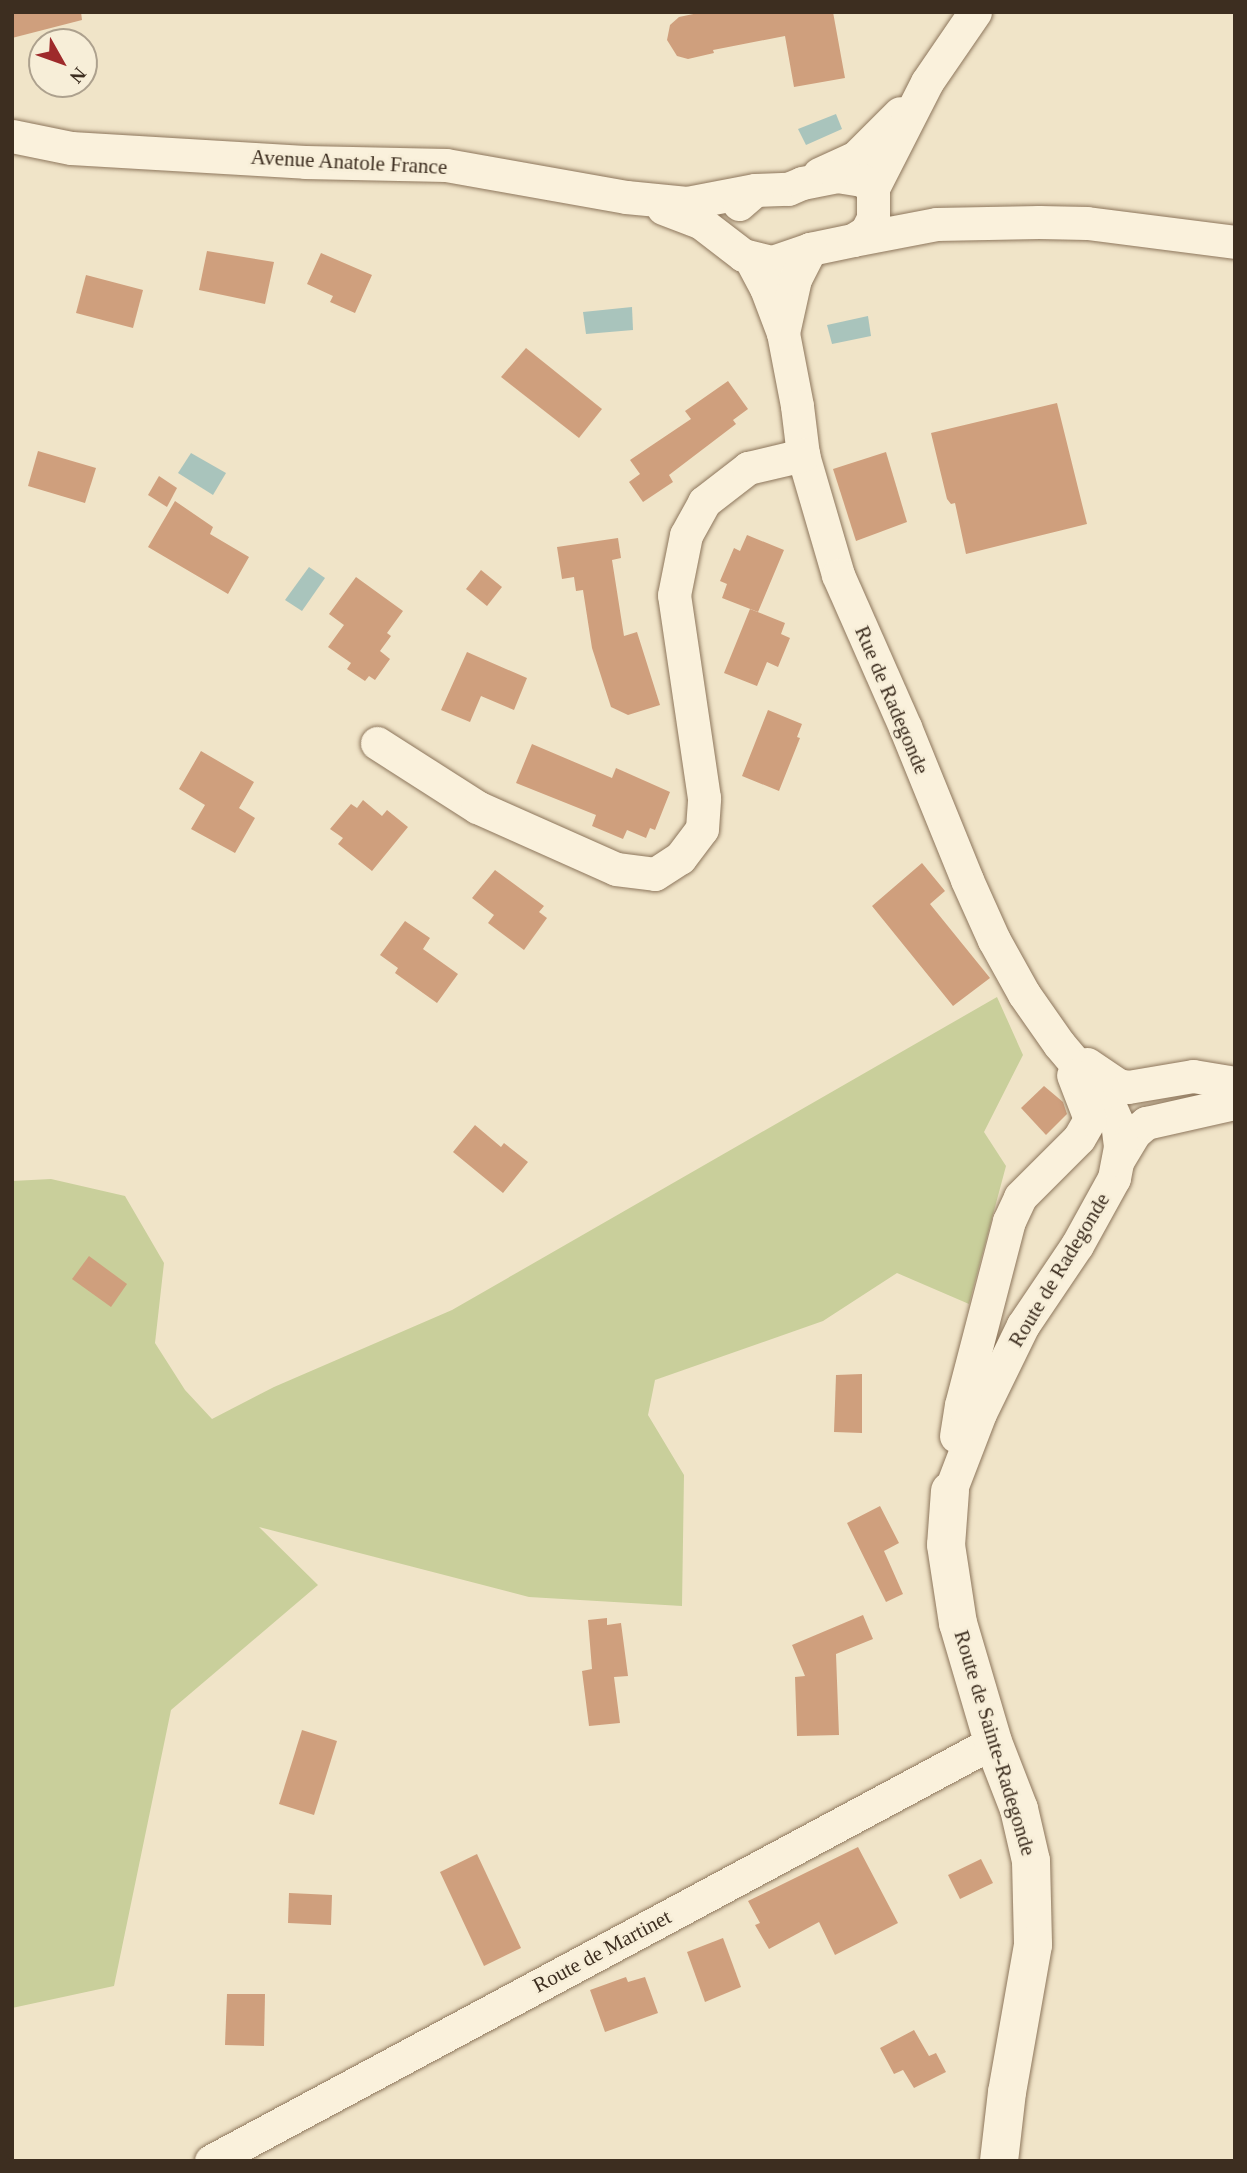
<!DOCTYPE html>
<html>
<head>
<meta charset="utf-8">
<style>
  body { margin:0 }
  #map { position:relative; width:1247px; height:2173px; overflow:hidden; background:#f0e4c8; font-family:Georgia,serif }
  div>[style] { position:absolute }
  .green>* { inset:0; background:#c9cf9b }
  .water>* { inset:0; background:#a9c4bc }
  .building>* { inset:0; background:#cf9f7d }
  .roads { filter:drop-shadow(0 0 2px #8d765c) drop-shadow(0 0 2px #8d765c) }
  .minor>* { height:33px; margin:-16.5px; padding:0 16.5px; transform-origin:16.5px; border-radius:16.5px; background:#faf1dc }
  .tertiary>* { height:38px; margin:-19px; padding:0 19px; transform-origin:19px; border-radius:19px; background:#faf1dc }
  span { translate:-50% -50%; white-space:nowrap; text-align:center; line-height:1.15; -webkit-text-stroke:5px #f7eed8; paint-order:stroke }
  .street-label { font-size:21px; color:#3d2e20 }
  .frame { position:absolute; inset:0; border:14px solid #3d2e20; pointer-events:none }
  .north { position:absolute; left:28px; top:28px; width:70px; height:70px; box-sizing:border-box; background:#f7eed8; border:2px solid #ada18e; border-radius:50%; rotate:130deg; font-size:19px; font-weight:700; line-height:28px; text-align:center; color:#3d2e20 }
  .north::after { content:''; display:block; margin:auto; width:24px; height:32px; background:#9e2a2b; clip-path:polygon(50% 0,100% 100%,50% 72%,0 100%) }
</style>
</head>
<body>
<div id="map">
  <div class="green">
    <i style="clip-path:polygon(997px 997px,1023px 1055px,984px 1132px,1006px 1166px,969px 1304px,897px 1273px,823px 1321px,655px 1380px,648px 1415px,684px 1475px,682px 1606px,529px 1597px,259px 1527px,318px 1585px,171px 1710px,114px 1986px,12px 2008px,12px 1181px,51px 1179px,125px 1196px,164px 1263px,155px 1343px,185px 1390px,212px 1419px,274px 1387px,452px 1310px)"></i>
  </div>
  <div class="water">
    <i style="clip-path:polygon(836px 114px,842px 129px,806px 145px,798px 129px)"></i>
    <i style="clip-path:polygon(632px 307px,633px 330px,586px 334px,583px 312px)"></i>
    <i style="clip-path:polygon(868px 316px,871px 336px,832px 344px,827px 325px)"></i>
    <i style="clip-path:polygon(191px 453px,226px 473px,213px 495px,178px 473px)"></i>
    <i style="clip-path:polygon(309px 567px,325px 578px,302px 611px,285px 600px)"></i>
  </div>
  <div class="building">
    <i style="clip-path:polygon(12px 12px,81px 12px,82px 20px,12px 38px)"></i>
    <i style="clip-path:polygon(703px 12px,833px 12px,845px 78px,794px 87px,785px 36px,713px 50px,714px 53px,688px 59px,677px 56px,667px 40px,670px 25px,679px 17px)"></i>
    <i style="clip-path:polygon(207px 251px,274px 262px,265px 304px,199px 290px)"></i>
    <i style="clip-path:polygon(321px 253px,372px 275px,355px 313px,330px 302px,333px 296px,307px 284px)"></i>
    <i style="clip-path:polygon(86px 275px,143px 290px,133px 328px,76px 313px)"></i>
    <i style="clip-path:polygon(526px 348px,602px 409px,579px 438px,501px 377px)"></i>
    <i style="clip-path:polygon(728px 381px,748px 409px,733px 420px,736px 424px,669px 475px,673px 482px,643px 502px,629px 482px,640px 474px,630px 460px,691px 419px,685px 411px)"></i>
    <i style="clip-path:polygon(1057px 403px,1087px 524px,966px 554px,955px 503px,951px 504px,947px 499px,931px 433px)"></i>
    <i style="clip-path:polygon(38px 451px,96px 468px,85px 503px,28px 486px)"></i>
    <i style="clip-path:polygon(886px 452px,907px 522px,856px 541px,833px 469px)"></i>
    <i style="clip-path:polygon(159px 476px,177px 488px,167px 507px,148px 495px)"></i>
    <i style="clip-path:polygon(175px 501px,213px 527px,210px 534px,249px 557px,228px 594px,148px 547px)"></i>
    <i style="clip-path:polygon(747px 535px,784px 550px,758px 612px,722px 598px,727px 584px,720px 581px,734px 548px,740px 551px)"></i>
    <i style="clip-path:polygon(618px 538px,621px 558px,612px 560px,624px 636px,637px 632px,660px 705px,628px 715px,611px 707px,592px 648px,583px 590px,576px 591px,574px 577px,562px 579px,557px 547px)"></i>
    <i style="clip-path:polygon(481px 570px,502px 587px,487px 606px,466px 589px)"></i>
    <i style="clip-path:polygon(356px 577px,403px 611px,387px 633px,391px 636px,380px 651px,390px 659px,375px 680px,369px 676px,365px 681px,347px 669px,351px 663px,328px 647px,344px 625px,329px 614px)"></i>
    <i style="clip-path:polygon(750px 609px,785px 623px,781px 634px,790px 638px,778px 667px,767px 662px,757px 686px,724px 673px)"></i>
    <i style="clip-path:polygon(467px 652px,527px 678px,514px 710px,481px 696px,470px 722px,441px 710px)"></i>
    <i style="clip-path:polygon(768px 710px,802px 724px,797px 737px,800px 738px,779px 791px,742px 776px)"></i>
    <i style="clip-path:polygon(532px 744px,612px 778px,616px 768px,670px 792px,655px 830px,650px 828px,646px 838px,627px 830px,623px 839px,592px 826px,596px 815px,516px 783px)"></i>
    <i style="clip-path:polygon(201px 751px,254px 782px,239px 808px,255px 818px,235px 853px,191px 829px,205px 805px,179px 789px)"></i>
    <i style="clip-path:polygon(363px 800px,382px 816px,387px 810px,408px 827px,372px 871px,338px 844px,343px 838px,330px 829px,351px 804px,357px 808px)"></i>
    <i style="clip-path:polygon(922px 863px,945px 891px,930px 904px,990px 978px,953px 1006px,872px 906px)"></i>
    <i style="clip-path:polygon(495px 870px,544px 906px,539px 912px,547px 918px,524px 950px,488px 923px,494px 915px,472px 898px)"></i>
    <i style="clip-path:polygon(405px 921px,430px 938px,423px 949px,458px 974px,437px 1003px,395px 973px,398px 968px,380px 955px)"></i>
    <i style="clip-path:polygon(1044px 1086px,1063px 1102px,1067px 1114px,1046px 1135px,1021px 1108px)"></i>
    <i style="clip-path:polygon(475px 1125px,501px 1147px,504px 1143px,528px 1162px,503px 1193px,453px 1152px)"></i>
    <i style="clip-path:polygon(89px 1256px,127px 1284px,111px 1307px,72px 1279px)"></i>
    <i style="clip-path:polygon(862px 1374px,862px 1433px,834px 1432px,836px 1375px)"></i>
    <i style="clip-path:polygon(880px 1506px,899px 1543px,884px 1551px,903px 1594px,886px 1602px,847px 1523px)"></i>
    <i style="clip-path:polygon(863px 1615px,873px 1639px,836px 1654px,839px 1735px,797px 1736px,795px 1677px,805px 1676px,792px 1645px)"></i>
    <i style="clip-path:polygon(607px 1618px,607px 1625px,621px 1623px,628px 1676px,614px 1677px,620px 1723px,589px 1726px,582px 1671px,592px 1669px,588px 1620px)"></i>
    <i style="clip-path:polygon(302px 1730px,337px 1741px,314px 1815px,279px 1804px)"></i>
    <i style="clip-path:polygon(858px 1847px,898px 1923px,835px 1955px,819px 1922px,769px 1949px,755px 1925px,760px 1923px,748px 1901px)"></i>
    <i style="clip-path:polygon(477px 1854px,521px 1948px,484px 1966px,440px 1872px)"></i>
    <i style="clip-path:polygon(981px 1859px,993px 1883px,960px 1899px,948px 1875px)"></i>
    <i style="clip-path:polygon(289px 1893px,332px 1895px,331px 1925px,288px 1923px)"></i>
    <i style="clip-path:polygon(723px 1938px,741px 1987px,705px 2002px,687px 1952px)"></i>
    <i style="clip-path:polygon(626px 1977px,628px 1982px,645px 1977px,658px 2013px,605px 2032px,590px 1990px)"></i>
    <i style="clip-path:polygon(227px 1994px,265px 1994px,264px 2046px,225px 2045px)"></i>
    <i style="clip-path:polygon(914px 2030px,929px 2056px,936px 2053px,946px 2072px,914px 2088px,903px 2070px,894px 2074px,880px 2048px)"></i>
  </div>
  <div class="roads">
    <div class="minor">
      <i style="left:12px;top:136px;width:60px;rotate:11.5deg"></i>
      <i style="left:71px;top:148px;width:234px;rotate:3.4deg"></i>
      <i style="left:305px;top:162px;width:141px;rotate:1.2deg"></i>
      <i style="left:446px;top:165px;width:183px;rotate:10.1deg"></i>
      <i style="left:626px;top:197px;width:61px;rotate:5.6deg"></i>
      <i style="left:687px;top:203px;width:69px;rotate:-10.8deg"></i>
      <i style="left:819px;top:174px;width:41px;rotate:-24.7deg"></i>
      <i style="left:856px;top:157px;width:62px;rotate:-45deg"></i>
      <i style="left:873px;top:188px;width:119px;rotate:-63deg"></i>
      <i style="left:927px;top:82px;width:85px;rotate:-55.6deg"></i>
      <i style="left:739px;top:204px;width:21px;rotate:-41deg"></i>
      <i style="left:755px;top:190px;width:33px;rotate:-2deg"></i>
      <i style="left:788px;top:189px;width:15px;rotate:-23deg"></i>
      <i style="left:802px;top:183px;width:36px;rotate:-11deg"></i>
      <i style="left:837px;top:176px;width:25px;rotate:9deg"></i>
      <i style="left:862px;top:180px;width:14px;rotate:36deg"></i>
      <i style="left:663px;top:208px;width:40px;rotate:21deg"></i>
      <i style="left:700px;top:222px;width:54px;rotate:37.5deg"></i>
      <i style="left:743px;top:255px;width:30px;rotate:14deg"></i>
      <i style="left:772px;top:262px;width:40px;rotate:-18.9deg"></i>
      <i style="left:810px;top:249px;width:44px;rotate:-11.8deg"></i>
      <i style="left:853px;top:240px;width:15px;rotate:-32deg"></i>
      <i style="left:866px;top:232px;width:16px;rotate:-63deg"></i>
      <i style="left:873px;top:218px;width:30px;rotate:-90deg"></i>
      <i style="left:853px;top:240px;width:85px;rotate:-10.9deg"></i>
      <i style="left:936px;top:224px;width:103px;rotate:-1.1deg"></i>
      <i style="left:1039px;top:222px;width:48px;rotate:1.2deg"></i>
      <i style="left:1087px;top:223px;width:149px;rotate:7.3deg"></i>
      <i style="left:750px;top:258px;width:34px;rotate:62deg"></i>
      <i style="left:766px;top:288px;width:48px;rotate:69.3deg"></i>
      <i style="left:783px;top:333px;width:74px;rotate:79.1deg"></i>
      <i style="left:797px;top:406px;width:49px;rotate:83deg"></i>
      <i style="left:803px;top:455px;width:125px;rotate:73.7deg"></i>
      <i style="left:838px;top:575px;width:166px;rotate:66.2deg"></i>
      <i style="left:905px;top:727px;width:165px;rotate:67.9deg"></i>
      <i style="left:967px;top:880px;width:66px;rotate:65.8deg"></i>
      <i style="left:994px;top:940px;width:62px;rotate:60.9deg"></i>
      <i style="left:1024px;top:994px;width:61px;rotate:55deg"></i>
      <i style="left:1059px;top:1044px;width:76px;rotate:49.8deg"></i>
      <i style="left:1108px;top:1102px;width:22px;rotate:66deg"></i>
      <i style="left:1117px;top:1122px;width:25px;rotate:83deg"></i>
      <i style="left:1120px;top:1147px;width:32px;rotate:101deg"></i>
      <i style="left:1114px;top:1178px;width:77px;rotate:118.9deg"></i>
      <i style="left:1077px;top:1245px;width:97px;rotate:124deg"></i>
      <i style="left:1023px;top:1325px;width:98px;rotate:116deg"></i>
      <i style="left:980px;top:1413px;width:84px;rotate:111deg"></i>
      <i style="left:783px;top:333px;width:55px;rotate:-77.5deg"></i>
      <i style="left:795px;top:279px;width:34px;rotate:-63deg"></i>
      <i style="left:377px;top:743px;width:119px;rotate:32.6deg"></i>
      <i style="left:477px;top:807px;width:152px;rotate:24deg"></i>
      <i style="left:616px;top:869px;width:39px;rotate:7deg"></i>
      <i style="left:655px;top:874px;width:30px;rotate:-33deg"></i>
      <i style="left:680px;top:858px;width:36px;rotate:-53deg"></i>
      <i style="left:702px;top:829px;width:31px;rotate:-86deg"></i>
      <i style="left:704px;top:798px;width:205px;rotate:-98.4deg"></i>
      <i style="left:674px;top:595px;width:61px;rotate:-78.7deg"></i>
      <i style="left:686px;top:535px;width:38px;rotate:-61deg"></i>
      <i style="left:704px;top:502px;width:56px;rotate:-37.7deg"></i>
      <i style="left:748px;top:468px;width:57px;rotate:-13.3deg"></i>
      <i style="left:1087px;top:1064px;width:37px;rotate:34deg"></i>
      <i style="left:1118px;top:1085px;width:10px;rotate:11deg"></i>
      <i style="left:1128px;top:1087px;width:66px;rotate:-9.6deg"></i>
      <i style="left:1193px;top:1076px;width:43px;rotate:9.5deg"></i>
      <i style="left:1118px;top:1160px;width:31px;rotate:-59deg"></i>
      <i style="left:1134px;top:1133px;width:16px;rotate:-40deg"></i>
      <i style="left:1146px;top:1123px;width:91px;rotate:-12.7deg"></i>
      <i style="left:956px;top:1436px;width:31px;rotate:-81deg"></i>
      <i style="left:961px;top:1405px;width:190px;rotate:-75.4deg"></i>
      <i style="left:1009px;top:1221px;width:26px;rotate:-65deg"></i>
      <i style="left:1020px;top:1197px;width:83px;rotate:-45deg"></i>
      <i style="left:1079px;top:1138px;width:22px;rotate:-60deg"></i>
      <i style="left:1090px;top:1119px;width:47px;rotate:-111.1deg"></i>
      <i style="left:211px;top:2161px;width:887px;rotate:-28.18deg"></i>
    </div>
    <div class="tertiary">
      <i style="left:950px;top:1491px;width:54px;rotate:94.2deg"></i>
      <i style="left:946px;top:1545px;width:79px;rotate:81.3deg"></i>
      <i style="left:958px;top:1623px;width:124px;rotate:73.6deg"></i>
      <i style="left:993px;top:1742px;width:72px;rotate:68.8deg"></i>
      <i style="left:1019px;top:1809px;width:53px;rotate:77deg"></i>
      <i style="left:1031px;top:1861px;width:84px;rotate:88.6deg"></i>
      <i style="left:1033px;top:1945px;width:149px;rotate:100deg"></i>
      <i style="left:1007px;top:2092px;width:69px;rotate:96.6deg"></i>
    </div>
  </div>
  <div class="street-label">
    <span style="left:349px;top:162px;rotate:3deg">Avenue Anatole France</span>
    <span style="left:892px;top:700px;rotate:67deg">Rue de Radegonde</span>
    <span style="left:1059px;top:1270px;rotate:-59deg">Route de Radegonde</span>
    <span style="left:995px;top:1743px;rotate:73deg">Route de Sainte-Radegonde</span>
    <span style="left:602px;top:1951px;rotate:-28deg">Route de Martinet</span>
  </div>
  <div class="frame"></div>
  <div class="north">N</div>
</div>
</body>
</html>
